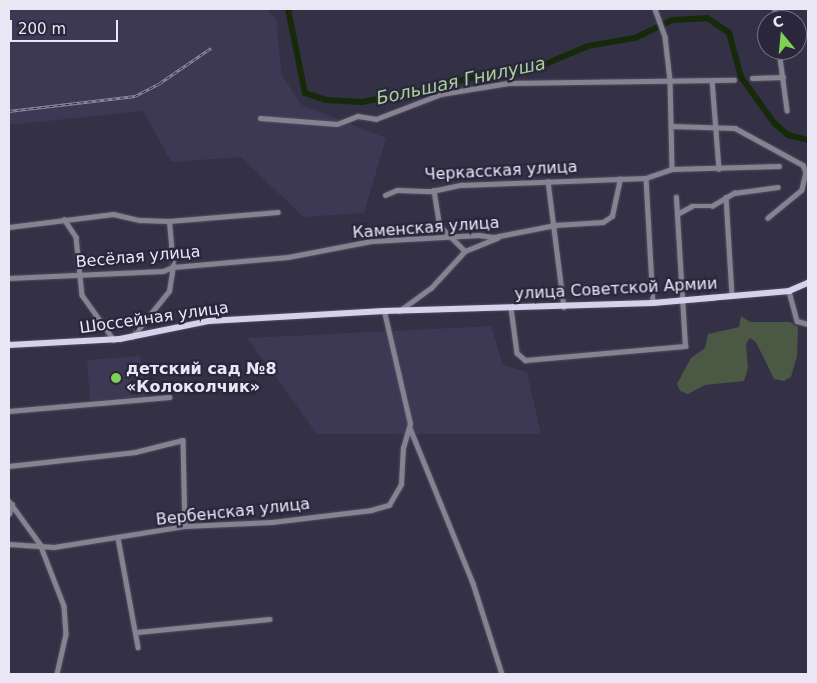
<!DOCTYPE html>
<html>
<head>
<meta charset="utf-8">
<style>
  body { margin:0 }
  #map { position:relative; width:817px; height:683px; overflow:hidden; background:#343046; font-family:"DejaVu Sans",sans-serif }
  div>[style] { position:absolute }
  .built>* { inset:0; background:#3d3854 }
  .green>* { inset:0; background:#4b5944 }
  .river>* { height:6px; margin:-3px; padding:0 3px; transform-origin:3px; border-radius:3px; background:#162a0a }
  .roads { filter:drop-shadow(0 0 1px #514d62) drop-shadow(0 0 1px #514d62) }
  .minor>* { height:4.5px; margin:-2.25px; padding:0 2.25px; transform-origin:2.25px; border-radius:2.25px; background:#85838f }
  .major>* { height:5.5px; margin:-2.75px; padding:0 2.75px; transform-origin:2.75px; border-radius:2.75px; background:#d6d2eb }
  .rail>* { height:3px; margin-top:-1.5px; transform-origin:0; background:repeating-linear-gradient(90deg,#2a263c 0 4px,#8d8a9c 0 8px); box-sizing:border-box; border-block:1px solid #8d8a9c }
  .dots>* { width:14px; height:14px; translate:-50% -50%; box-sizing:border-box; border:2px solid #2a263c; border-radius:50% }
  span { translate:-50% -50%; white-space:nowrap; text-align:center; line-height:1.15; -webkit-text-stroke:4.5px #2a263c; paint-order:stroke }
  .street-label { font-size:16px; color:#e9e7f6 }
  .poi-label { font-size:16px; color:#e9e7f6; font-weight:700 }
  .left { translate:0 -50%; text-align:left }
  .water-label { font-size:18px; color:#a9d096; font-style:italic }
  .frame { position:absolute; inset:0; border:10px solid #e9e7f6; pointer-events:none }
  .north { position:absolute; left:757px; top:10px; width:50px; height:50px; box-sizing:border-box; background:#2a263c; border:1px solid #767386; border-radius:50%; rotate:343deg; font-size:14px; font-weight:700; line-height:20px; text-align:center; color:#e9e7f6 }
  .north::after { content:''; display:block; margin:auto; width:18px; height:22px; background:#80d051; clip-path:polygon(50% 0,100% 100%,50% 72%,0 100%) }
  .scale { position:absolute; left:10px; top:20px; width:108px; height:22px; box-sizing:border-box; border:2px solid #e9e7f6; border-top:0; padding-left:6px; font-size:15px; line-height:18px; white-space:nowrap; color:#e9e7f6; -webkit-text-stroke:4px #2a263c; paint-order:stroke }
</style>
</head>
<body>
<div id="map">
  <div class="built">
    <i style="clip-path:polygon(9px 9px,266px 9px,276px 19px,282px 76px,302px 105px,386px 138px,364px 213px,303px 217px,241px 157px,171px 162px,143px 111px,9px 125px)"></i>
    <i style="clip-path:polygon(491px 326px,503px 365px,527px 372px,541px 434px,317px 434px,247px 338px)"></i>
    <i style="clip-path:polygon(140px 356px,146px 396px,90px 401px,87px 360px)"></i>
  </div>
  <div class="green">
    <i style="clip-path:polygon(741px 316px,750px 322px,790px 322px,798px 327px,797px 356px,791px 377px,784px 381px,774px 379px,756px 342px,750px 338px,746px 344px,748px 368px,744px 381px,705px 385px,688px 394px,680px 391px,677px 384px,691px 358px,705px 348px,708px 334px,739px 327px)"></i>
  </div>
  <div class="river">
    <i style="left:288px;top:9px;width:86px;rotate:78.6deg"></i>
    <i style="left:305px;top:93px;width:22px;rotate:18deg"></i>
    <i style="left:326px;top:100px;width:36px;rotate:3deg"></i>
    <i style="left:362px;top:102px;width:64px;rotate:-10.8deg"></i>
    <i style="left:425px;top:90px;width:63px;rotate:-14.7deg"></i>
    <i style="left:486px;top:74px;width:50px;rotate:-6.8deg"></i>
    <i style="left:536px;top:68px;width:56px;rotate:-22.9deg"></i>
    <i style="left:588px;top:46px;width:48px;rotate:-9.7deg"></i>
    <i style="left:635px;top:38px;width:41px;rotate:-25.9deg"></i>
    <i style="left:672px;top:20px;width:35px;rotate:-3deg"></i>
    <i style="left:707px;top:18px;width:27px;rotate:34deg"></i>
    <i style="left:729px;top:33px;width:46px;rotate:74.7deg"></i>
    <i style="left:741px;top:77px;width:57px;rotate:54.3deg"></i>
    <i style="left:774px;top:123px;width:18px;rotate:41deg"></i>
    <i style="left:788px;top:135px;width:21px;rotate:14deg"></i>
  </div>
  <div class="roads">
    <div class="minor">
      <i style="left:655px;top:9px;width:30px;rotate:70deg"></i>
      <i style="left:665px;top:37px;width:43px;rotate:83.4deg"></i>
      <i style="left:670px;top:80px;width:89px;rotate:88.7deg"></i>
      <i style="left:775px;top:9px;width:11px;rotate:85deg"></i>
      <i style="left:779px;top:50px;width:61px;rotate:82.4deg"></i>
      <i style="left:752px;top:78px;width:31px;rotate:-2deg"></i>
      <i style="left:712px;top:80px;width:89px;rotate:85.5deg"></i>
      <i style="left:260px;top:118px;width:77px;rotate:4.5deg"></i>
      <i style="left:337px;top:124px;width:22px;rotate:-21deg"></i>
      <i style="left:358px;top:116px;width:18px;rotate:9deg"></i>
      <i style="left:376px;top:119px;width:70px;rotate:-21deg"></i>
      <i style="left:441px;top:94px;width:68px;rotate:-9.3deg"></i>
      <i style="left:508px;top:83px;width:226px;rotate:-0.8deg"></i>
      <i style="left:671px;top:126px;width:64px;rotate:1.8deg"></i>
      <i style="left:735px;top:128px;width:77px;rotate:28.6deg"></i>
      <i style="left:803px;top:165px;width:8px;rotate:67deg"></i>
      <i style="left:806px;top:172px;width:18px;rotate:103deg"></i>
      <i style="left:802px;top:190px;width:44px;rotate:140.5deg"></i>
      <i style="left:646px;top:178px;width:125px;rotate:86.8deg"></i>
      <i style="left:548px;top:181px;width:127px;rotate:82.8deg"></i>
      <i style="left:434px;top:190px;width:36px;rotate:81deg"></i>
      <i style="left:440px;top:226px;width:35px;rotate:45deg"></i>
      <i style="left:385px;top:195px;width:13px;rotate:-23deg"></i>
      <i style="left:397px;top:190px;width:35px;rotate:2deg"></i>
      <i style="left:432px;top:191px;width:30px;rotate:-12deg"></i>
      <i style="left:461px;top:185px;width:185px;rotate:-2.2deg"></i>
      <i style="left:646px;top:178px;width:28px;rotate:-19deg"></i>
      <i style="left:672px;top:169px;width:107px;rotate:-1.6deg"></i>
      <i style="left:726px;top:197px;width:99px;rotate:86.5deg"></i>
      <i style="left:677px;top:214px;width:17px;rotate:-28deg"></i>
      <i style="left:692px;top:206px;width:20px"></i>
      <i style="left:712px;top:206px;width:26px;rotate:-31deg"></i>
      <i style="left:734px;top:193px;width:44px;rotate:-7.8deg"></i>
      <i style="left:64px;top:219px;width:22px;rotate:56deg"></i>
      <i style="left:76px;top:237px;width:58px;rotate:84.1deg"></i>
      <i style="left:82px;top:295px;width:55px;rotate:54.6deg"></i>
      <i style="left:9px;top:227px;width:105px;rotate:-7.1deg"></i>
      <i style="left:113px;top:214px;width:28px;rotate:13deg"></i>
      <i style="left:140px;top:220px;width:29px;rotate:2deg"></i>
      <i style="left:169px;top:221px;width:109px;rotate:-4.7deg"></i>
      <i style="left:9px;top:278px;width:154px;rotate:-2.6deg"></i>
      <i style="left:163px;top:271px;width:11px;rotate:-22deg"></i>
      <i style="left:173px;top:267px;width:115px;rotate:-5deg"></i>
      <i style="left:288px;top:257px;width:86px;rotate:-10.8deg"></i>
      <i style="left:372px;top:241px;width:107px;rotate:-3.2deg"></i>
      <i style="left:479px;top:235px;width:15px;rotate:8deg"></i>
      <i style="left:494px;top:237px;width:62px;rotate:-11.1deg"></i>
      <i style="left:555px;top:225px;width:48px;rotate:-3.6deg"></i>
      <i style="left:603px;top:222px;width:11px;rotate:-34deg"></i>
      <i style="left:612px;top:216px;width:38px;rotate:-78deg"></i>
      <i style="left:789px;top:291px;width:31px;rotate:75deg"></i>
      <i style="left:797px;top:321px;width:11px;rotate:15deg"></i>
      <i style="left:511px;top:308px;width:45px;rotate:82.4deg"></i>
      <i style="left:517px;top:353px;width:11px;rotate:41deg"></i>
      <i style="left:525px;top:360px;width:161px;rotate:-5deg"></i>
      <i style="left:685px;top:346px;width:149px;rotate:-93.5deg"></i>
      <i style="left:399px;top:311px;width:39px;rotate:-36deg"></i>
      <i style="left:431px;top:288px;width:50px;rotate:-47.4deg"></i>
      <i style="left:465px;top:251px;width:35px;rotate:-22deg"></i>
      <i style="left:132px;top:337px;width:59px;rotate:-51.2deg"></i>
      <i style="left:169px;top:291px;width:24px;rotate:-81deg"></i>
      <i style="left:173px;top:267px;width:46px;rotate:-95deg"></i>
      <i style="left:9px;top:411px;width:161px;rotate:-5deg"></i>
      <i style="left:410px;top:428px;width:167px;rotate:67.9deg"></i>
      <i style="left:473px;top:583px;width:96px;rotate:72.3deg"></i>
      <i style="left:9px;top:466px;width:127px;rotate:-6.3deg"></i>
      <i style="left:135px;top:452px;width:49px;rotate:-14deg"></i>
      <i style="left:183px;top:440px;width:86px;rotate:88.7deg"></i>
      <i style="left:9px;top:501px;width:53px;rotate:54.2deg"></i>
      <i style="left:40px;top:544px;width:66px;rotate:68.8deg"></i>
      <i style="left:64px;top:606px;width:28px;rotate:86deg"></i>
      <i style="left:66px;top:634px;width:41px;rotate:102.7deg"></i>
      <i style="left:9px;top:514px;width:10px;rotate:-73deg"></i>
      <i style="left:118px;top:538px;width:111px;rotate:79.6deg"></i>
      <i style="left:9px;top:544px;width:45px;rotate:3.8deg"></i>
      <i style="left:54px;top:547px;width:133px;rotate:-9.1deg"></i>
      <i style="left:185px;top:526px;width:87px;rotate:-2.6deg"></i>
      <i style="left:272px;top:522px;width:100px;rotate:-6.9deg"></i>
      <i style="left:371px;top:510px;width:19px;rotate:-16deg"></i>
      <i style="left:389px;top:505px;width:24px;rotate:-60deg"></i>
      <i style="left:401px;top:484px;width:36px;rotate:-87deg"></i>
      <i style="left:403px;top:448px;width:25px;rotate:-74deg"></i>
      <i style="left:410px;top:424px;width:116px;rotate:-103deg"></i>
      <i style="left:137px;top:632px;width:133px;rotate:-5.6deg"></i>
    </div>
    <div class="major">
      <i style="left:9px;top:345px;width:111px;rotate:-3.1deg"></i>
      <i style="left:120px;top:339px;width:91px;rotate:-11.4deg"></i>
      <i style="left:209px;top:321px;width:175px;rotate:-3.3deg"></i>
      <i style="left:384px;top:311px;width:269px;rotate:-1.7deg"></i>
      <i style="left:653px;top:303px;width:137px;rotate:-5deg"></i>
      <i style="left:789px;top:291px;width:21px;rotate:-23deg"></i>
    </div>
  </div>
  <div class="rail">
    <i style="left:9px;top:111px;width:127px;rotate:-6.8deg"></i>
    <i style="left:135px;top:96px;width:28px;rotate:-27deg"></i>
    <i style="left:160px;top:83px;width:62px;rotate:-34.5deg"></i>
  </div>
  <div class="dots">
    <i style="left:116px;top:378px;background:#80d051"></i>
  </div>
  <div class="street-label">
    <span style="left:501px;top:171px;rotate:-3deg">Черкасская улица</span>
    <span style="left:426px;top:228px;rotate:-4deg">Каменская улица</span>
    <span style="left:138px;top:257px;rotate:-5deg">Весёлая улица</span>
    <span style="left:616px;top:289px;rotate:-3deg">улица Советской Армии</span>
    <span style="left:154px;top:318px;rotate:-8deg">Шоссейная улица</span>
    <span style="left:233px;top:512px;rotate:-6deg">Вербенская улица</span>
  </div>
  <div class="poi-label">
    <span class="left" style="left:126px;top:378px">детский сад №8<br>«Колоколчик»</span>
  </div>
  <div class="water-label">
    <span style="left:461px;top:81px;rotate:-12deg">Большая Гнилуша</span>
  </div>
  <div class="frame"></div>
  <div class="north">С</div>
  <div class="scale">200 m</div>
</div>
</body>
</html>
